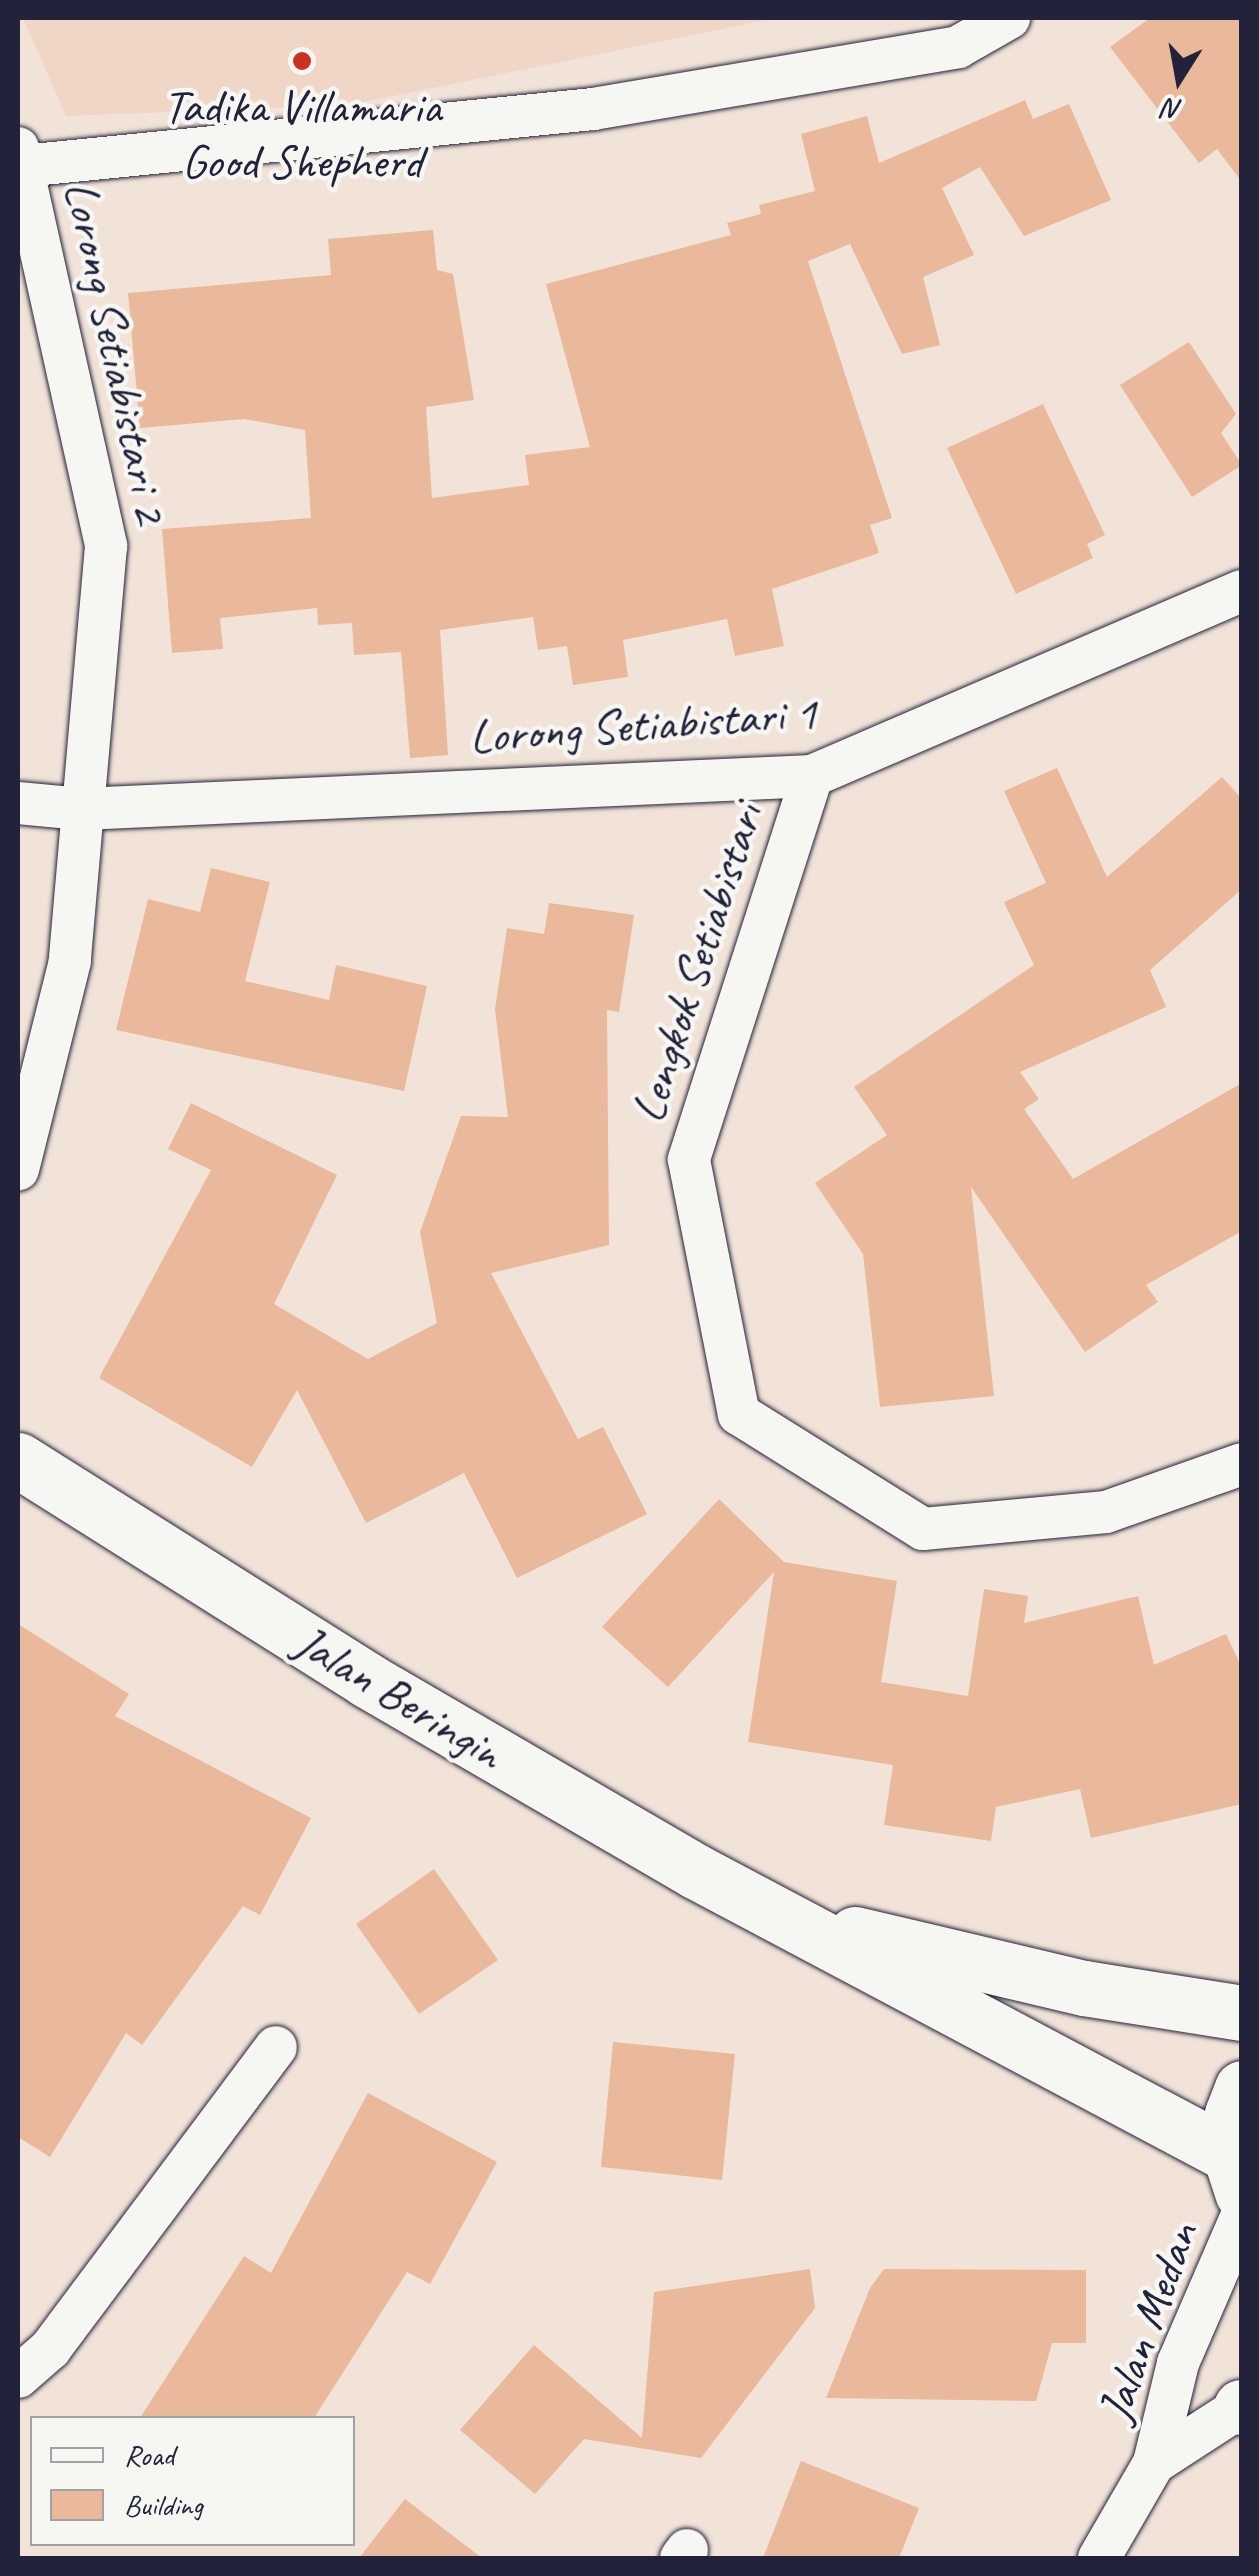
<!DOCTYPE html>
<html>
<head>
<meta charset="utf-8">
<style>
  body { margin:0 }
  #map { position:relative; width:1259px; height:2576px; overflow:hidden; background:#f2e3d8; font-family:Caveat,sans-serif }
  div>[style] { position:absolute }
  .built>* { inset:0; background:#f0d6c6 }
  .building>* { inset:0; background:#eab89b }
  .roads { filter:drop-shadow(0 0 2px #22223b) drop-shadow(0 0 2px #22223b) }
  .street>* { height:42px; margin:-21px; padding:0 21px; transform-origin:21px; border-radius:21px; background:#f6f6f2 }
  .secondary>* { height:55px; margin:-27.5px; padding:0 27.5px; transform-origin:27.5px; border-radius:27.5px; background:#f6f6f2 }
  .dots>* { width:28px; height:28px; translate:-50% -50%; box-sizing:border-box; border:5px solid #f6f6f2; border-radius:50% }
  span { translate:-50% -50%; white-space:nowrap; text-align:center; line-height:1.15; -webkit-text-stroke:9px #f6f6f2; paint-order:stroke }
  .poi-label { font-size:48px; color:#22223b }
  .street-label { font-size:48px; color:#22223b }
  .frame { position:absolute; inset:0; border:20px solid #22223b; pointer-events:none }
  .legend { position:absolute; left:30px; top:2416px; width:325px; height:130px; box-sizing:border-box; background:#f6f6f2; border:2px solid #a1a1a9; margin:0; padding:12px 18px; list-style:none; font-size:30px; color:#22223b }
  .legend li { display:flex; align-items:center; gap:20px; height:50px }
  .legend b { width:50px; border:2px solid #a1a1a9 }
  .north { position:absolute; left:1129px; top:30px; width:100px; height:100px; -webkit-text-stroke:8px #f6f6f2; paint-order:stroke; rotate:191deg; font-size:28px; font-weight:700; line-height:40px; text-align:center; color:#22223b }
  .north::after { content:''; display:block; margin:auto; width:35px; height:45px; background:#22223b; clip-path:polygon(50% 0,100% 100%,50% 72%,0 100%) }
</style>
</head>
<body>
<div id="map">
  <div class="built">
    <i style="clip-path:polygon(23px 18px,776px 18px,350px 105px,66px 116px)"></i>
  </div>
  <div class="building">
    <i style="clip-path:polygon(1150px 18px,1242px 18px,1242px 182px,1217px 149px,1199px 163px,1110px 47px)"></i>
    <i style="clip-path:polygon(1025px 100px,1033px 119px,1069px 104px,1111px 200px,1024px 236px,980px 167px,942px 188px,974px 255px,923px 277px,940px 345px,902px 354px,850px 244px,808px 261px,892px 518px,870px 525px,879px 553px,772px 589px,784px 646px,735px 656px,727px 619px,623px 640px,628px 677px,573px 685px,567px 646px,538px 650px,533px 617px,440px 630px,448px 755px,410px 758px,401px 652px,354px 655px,352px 623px,318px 625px,317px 608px,220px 618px,223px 649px,172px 653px,162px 529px,311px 518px,305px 430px,244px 419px,140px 428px,128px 293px,331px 275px,328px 239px,433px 230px,437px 270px,453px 274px,474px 400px,426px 407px,432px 498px,529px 485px,525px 455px,590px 447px,546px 284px,731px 235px,727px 223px,761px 214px,759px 205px,815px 191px,801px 134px,867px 116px,879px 163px)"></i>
    <i style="clip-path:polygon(1189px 342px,1236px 414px,1221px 433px,1242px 465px,1192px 497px,1120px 385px)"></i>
    <i style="clip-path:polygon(1043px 404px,1105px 535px,1087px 544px,1093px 558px,1016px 594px,947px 448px)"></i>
    <i style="clip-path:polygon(1057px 768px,1107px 877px,1222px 777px,1242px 799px,1242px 889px,1150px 970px,1166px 1007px,1020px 1072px,1039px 1099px,1024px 1109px,1073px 1179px,1242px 1083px,1242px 1231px,1146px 1285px,1158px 1302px,1085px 1352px,971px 1187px,994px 1396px,880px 1407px,863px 1254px,815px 1183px,887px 1135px,854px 1087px,1034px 965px,1004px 902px,1046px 883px,1004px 791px)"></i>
    <i style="clip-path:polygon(211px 868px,270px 882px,245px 981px,329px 1000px,336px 965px,427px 986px,404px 1091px,116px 1030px,148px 899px,200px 912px)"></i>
    <i style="clip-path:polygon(549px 903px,634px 915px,619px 1012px,607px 1010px,609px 1245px,491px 1273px,578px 1439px,603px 1427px,647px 1514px,517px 1578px,464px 1473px,366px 1523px,297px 1390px,252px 1467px,99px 1378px,211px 1170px,168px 1149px,191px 1103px,337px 1175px,274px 1304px,368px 1359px,437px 1323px,420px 1232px,461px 1116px,508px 1117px,495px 1009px,507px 928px,544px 934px)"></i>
    <i style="clip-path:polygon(719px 1499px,784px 1562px,897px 1581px,881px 1682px,968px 1696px,984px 1589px,1028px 1596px,1024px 1623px,1138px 1596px,1154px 1665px,1226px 1634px,1242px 1668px,1242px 1804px,1091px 1838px,1080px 1789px,996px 1807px,991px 1841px,884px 1825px,893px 1765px,748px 1742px,774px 1572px,668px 1687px,602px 1627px)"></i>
    <i style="clip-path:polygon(18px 1624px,129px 1694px,115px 1716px,311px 1818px,260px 1915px,243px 1906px,142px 2045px,126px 2033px,50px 2157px,18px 2137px)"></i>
    <i style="clip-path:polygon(434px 1869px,498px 1960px,419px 2014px,356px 1924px)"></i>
    <i style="clip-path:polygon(613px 2042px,735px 2054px,722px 2180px,601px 2167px)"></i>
    <i style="clip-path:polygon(368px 2093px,497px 2162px,430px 2284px,407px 2272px,314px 2418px,140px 2418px,244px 2256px,271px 2273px)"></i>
    <i style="clip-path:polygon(810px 2269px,815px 2308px,701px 2458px,584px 2439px,535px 2494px,460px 2430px,534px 2345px,642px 2438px,654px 2292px)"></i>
    <i style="clip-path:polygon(884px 2269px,1086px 2270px,1086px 2343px,1052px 2343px,1036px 2401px,826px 2398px,870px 2288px)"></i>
    <i style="clip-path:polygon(801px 2461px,919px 2508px,899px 2558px,763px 2558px)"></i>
    <i style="clip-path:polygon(405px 2499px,482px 2558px,359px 2558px)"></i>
  </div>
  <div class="roads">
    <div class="street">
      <i style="left:18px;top:148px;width:408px;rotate:77.5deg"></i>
      <i style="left:106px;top:546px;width:417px;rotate:95deg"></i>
      <i style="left:70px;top:961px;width:215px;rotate:104deg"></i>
      <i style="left:23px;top:166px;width:573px;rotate:-5.71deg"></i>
      <i style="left:593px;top:109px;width:370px;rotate:-9.6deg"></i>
      <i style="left:958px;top:47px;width:59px;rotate:-29.6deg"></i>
      <i style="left:812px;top:776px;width:403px;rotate:107.8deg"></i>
      <i style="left:689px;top:1160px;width:259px;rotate:78.9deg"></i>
      <i style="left:739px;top:1414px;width:217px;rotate:32deg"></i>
      <i style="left:923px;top:1529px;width:184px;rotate:-5.3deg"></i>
      <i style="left:1106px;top:1512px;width:144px;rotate:-19.4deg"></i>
      <i style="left:18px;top:803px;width:64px;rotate:5.4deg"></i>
      <i style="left:82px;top:809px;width:731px;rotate:-2.59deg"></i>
      <i style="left:812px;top:776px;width:468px;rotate:-23.3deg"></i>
      <i style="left:18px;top:2377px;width:43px;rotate:-41.2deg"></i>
      <i style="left:50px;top:2349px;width:377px;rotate:-53.2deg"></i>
      <i style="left:1154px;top:2463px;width:105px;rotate:-32.9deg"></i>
      <i style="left:681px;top:2558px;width:10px;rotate:-53deg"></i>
      <i style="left:1099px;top:2558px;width:110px;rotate:-59.9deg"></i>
      <i style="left:1154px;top:2463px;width:103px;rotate:-76.5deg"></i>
      <i style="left:1178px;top:2363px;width:161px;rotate:-66.6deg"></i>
    </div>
    <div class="secondary">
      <i style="left:18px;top:1460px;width:413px;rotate:32.2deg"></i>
      <i style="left:367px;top:1680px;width:380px;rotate:30.2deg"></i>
      <i style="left:695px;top:1871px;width:606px;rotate:27.96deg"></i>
      <i style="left:855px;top:1934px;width:235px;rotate:13.3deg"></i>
      <i style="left:1084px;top:1988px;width:160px;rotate:9deg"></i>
      <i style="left:1242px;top:2088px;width:28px;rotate:111deg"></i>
      <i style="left:1232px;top:2114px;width:41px;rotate:92.8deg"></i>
      <i style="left:1230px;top:2155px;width:40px;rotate:72deg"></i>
      <i style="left:1241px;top:2407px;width:1px"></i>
    </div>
  </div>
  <div class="dots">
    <i style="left:302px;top:61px;background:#c8321e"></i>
  </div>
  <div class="poi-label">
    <span style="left:302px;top:134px">Tadika Villamaria<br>Good Shepherd</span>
  </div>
  <div class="street-label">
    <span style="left:116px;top:352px;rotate:78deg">Lorong Setiabistari 2</span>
    <span style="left:643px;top:725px;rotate:-4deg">Lorong Setiabistari 1</span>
    <span style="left:697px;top:963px;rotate:-72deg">Lengkok Setiabistari</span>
    <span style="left:399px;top:1697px;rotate:31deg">Jalan Beringin</span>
    <span style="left:1148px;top:2322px;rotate:-70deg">Jalan Medan</span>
  </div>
  <div class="frame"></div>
  <ul class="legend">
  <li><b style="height:12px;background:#f6f6f2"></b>Road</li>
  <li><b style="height:28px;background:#eab89b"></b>Building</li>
  </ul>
  <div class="north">N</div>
</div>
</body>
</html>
